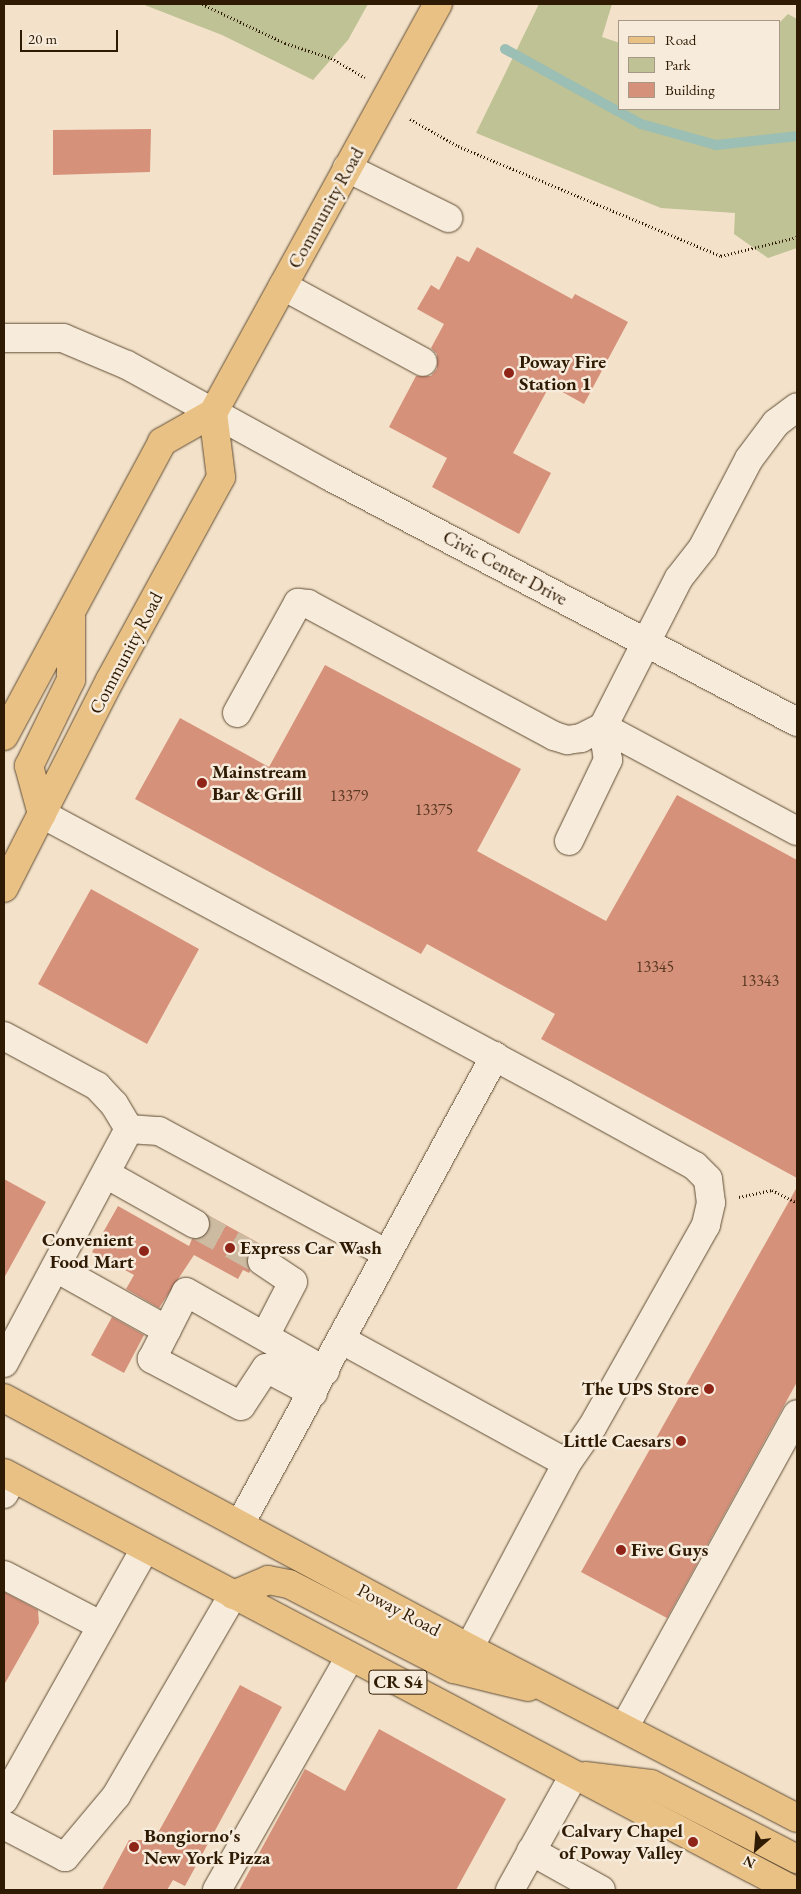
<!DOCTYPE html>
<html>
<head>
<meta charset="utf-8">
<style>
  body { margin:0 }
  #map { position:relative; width:801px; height:1894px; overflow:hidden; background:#f3e2c9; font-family:"EB Garamond",serif }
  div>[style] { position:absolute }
  .green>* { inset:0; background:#bfc294 }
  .stream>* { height:10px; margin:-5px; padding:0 5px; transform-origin:5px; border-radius:5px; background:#9bbeb5 }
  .building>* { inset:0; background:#d6917b }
  .minor-tunnel>* { height:28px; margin-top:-14px; transform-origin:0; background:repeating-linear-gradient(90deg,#ccbaa1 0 28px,transparent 0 42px) }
  .path>* { height:3px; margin-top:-1.5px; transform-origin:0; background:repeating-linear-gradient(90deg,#2f1a03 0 1px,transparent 0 3.5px) }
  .roads { filter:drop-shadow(0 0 1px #604c34) drop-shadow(0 0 1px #604c34) }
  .minor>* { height:28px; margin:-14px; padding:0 14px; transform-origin:14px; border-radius:14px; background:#f7ecdc }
  .major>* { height:28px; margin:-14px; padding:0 14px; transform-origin:14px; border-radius:14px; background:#eac184 }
  .dots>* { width:14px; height:14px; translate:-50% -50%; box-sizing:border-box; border:2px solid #f7ecdc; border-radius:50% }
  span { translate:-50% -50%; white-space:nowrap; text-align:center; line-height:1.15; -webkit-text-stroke:5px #f7ecdc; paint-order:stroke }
  .number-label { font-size:16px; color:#593821 }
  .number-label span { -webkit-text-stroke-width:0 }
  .shield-label span { padding:1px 4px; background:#f7ecdc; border:1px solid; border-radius:4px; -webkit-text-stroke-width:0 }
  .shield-label { font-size:18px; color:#2f1a03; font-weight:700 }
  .street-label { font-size:19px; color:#2f1a03 }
  .poi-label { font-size:19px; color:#2f1a03; font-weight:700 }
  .left { translate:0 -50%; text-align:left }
  .right { translate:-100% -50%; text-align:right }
  .frame { position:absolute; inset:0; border:5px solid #2f1a03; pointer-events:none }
  .legend { position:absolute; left:618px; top:20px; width:162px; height:90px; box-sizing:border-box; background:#f7ecdc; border:1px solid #a79885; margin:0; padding:6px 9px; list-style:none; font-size:15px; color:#2f1a03 }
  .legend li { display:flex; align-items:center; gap:10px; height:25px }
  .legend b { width:25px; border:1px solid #a79885 }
  .north { position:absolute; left:731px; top:1824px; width:50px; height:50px; -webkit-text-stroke:4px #f7ecdc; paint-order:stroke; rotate:207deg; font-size:14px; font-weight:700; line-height:20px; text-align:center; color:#2f1a03 }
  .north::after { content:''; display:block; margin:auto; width:18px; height:22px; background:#2f1a03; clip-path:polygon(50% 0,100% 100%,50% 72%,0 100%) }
  .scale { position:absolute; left:20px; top:30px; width:98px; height:22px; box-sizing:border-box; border:2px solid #2f1a03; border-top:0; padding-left:6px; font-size:15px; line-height:18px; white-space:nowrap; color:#2f1a03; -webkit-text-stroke:4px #f7ecdc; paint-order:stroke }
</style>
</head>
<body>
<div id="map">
  <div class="green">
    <i style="clip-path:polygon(142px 4px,368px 4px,348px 40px,313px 80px,222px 35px)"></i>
    <i style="clip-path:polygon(539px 4px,612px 4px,602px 37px,620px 43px,620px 109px,780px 109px,780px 22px,788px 14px,797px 19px,797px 248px,768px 258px,734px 234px,735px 213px,661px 208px,476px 133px)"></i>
  </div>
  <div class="stream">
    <i style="left:505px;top:49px;width:155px;rotate:28.9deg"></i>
    <i style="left:641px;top:124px;width:78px;rotate:15.6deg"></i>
    <i style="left:716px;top:145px;width:81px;rotate:-6.3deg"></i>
  </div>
  <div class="building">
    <i style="clip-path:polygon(151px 129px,150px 172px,53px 175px,53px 130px)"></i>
    <i style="clip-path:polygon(477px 247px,572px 299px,575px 294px,628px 322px,584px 404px,550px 385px,513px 453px,551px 473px,519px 534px,432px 487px,447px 458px,389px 427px,416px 376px,431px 376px,437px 369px,437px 354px,431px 348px,444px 324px,417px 309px,431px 285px,439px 290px,457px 256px,469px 262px)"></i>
    <i style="clip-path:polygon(325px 665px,521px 769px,477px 851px,606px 921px,677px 795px,797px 860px,797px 1178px,541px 1039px,555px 1014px,427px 944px,421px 954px,135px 799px,180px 718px,269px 767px)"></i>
    <i style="clip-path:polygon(91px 889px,199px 949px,147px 1044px,38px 984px)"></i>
    <i style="clip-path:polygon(4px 1179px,46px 1202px,4px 1278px)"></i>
    <i style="clip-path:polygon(797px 1187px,797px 1382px,667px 1618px,581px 1572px)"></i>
    <i style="clip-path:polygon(118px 1206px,189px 1246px,192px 1239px,203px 1238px,209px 1231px,211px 1223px,206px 1214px,264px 1246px,249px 1252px,246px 1260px,250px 1271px,249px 1273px,243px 1270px,238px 1279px,194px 1255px,159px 1308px,126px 1289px,134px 1275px,92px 1252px)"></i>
    <i style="clip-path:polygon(112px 1317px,144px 1335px,124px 1373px,91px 1355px)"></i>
    <i style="clip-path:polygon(4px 1592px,38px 1610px,39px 1623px,4px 1685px)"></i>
    <i style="clip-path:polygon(240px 1685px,282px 1707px,185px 1886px,173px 1880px,167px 1890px,102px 1890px,129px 1840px,154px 1840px)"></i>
    <i style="clip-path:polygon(379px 1729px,506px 1799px,456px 1890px,239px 1890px,305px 1769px,345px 1791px)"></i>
  </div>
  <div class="minor-tunnel">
    <i style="left:195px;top:1224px;width:77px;rotate:28.9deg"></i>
  </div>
  <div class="path">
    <i style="left:202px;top:4px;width:92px;rotate:25.2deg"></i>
    <i style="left:285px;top:43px;width:48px;rotate:18.1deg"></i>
    <i style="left:331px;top:58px;width:39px;rotate:30deg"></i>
    <i style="left:410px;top:119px;width:55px;rotate:29.4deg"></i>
    <i style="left:458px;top:146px;width:285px;rotate:22.7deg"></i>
    <i style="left:721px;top:256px;width:78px;rotate:-14deg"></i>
    <i style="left:739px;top:1197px;width:34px;rotate:-12deg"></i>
    <i style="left:772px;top:1190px;width:28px;rotate:27deg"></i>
  </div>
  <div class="roads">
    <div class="minor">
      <i style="left:347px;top:168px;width:113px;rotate:26.3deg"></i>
      <i style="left:283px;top:286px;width:159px;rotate:28.5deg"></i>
      <i style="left:4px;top:338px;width:59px"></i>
      <i style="left:63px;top:338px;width:69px;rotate:22.9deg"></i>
      <i style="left:127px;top:365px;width:230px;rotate:28.8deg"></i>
      <i style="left:329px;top:476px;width:529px;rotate:27.73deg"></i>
      <i style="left:237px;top:713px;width:126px;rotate:-61deg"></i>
      <i style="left:298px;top:603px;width:10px;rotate:6deg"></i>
      <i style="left:308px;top:604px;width:279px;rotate:28.2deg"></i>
      <i style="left:554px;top:736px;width:14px;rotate:17deg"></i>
      <i style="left:567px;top:740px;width:14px;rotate:-8deg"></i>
      <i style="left:581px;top:738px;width:25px;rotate:-27deg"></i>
      <i style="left:603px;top:727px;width:167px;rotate:-63deg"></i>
      <i style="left:679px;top:578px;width:39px;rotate:-52deg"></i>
      <i style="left:703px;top:547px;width:99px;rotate:-62.4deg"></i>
      <i style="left:749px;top:459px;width:45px;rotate:-53.1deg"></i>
      <i style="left:776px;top:423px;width:26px;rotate:-37deg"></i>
      <i style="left:603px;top:727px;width:220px;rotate:28.2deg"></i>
      <i style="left:42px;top:814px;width:592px;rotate:28.21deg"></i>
      <i style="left:564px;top:1094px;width:149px;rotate:28.8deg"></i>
      <i style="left:695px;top:1166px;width:18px;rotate:45deg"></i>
      <i style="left:708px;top:1179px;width:24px;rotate:83deg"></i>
      <i style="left:711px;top:1203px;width:23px;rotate:103deg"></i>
      <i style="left:706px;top:1225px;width:232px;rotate:119.4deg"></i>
      <i style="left:592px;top:1427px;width:44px;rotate:124.8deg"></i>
      <i style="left:567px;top:1463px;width:209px;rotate:117.9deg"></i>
      <i style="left:569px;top:841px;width:90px;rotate:-64.3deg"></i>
      <i style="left:608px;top:760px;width:33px;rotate:-99deg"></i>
      <i style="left:4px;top:1036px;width:106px;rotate:28.3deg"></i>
      <i style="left:97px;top:1086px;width:25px;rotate:47deg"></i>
      <i style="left:114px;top:1104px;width:29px;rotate:59deg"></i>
      <i style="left:129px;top:1129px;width:30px;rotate:4deg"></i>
      <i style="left:159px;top:1131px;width:259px;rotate:28.3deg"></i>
      <i style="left:106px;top:1174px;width:102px;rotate:29.3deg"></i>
      <i style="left:262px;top:1261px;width:37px;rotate:34deg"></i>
      <i style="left:293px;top:1282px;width:61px;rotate:117.4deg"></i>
      <i style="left:56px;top:1268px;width:127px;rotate:29.2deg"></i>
      <i style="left:342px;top:1340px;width:256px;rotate:28.7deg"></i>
      <i style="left:4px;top:1363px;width:265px;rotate:-61.9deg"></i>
      <i style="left:313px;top:1393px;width:53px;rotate:-152deg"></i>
      <i style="left:266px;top:1368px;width:45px;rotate:123.3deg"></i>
      <i style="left:241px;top:1406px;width:101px;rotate:-152.2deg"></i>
      <i style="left:152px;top:1359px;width:75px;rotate:-63.1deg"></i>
      <i style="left:186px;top:1292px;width:160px;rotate:29.6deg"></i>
      <i style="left:4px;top:1494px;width:18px;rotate:-61deg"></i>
      <i style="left:240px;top:1524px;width:533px;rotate:-61.42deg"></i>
      <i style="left:4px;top:1575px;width:110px;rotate:27.5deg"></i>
      <i style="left:625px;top:1726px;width:356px;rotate:-61.1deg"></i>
      <i style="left:4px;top:1800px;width:288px;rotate:-60.7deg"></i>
      <i style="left:4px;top:1825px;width:69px;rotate:27.7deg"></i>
      <i style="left:65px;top:1857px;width:80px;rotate:-50.1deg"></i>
      <i style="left:116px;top:1796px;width:233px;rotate:-59.8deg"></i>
      <i style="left:531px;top:1851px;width:80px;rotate:29.1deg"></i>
      <i style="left:217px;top:1890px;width:268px;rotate:-60.3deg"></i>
      <i style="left:510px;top:1890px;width:132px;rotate:-60.9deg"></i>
    </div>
    <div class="major">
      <i style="left:4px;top:736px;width:334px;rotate:-61.7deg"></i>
      <i style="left:162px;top:442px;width:59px;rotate:-29.6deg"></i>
      <i style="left:213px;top:413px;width:467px;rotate:-61.2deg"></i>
      <i style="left:42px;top:814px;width:50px;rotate:-105.2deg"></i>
      <i style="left:29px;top:766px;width:96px;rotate:-64deg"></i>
      <i style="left:71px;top:680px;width:66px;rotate:-90deg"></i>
      <i style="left:4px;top:888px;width:233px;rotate:-63deg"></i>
      <i style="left:110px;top:680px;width:231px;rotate:-61.3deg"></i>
      <i style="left:221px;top:477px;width:64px;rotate:-97.1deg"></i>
      <i style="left:4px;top:1398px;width:528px;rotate:28.26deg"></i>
      <i style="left:469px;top:1648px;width:369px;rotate:27.4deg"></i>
      <i style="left:4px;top:1473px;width:892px;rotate:27.86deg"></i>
      <i style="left:233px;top:1595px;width:38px;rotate:-23deg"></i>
      <i style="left:268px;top:1580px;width:21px;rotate:11deg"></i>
      <i style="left:289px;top:1584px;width:186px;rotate:27.3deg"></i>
      <i style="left:454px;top:1669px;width:76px;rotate:13.7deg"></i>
      <i style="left:585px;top:1776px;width:66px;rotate:6.9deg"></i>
      <i style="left:651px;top:1784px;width:164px;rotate:27.2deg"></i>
    </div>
  </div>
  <div class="dots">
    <i style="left:509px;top:373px;background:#8f2418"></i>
    <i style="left:202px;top:783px;background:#8f2418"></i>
    <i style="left:230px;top:1248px;background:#8f2418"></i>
    <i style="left:144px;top:1251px;background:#8f2418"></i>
    <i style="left:709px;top:1389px;background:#8f2418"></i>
    <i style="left:681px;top:1441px;background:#8f2418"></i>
    <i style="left:621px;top:1550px;background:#8f2418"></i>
    <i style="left:693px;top:1842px;background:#8f2418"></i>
    <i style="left:134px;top:1847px;background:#8f2418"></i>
  </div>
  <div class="number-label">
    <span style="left:349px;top:796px">13379</span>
    <span style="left:434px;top:810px">13375</span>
    <span style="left:655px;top:967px">13345</span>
    <span style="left:760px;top:981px">13343</span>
  </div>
  <div class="shield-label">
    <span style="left:398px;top:1682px">CR S4</span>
  </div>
  <div class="street-label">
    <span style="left:326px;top:208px;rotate:-61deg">Community Road</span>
    <span style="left:505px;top:568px;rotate:28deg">Civic Center Drive</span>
    <span style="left:126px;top:653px;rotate:-62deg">Community Road</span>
    <span style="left:399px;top:1610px;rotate:28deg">Poway Road</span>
  </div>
  <div class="poi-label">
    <span class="left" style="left:519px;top:373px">Poway Fire<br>Station 1</span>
    <span class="left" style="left:212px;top:783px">Mainstream<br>Bar &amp; Grill</span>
    <span class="right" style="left:134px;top:1251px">Convenient<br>Food Mart</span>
    <span class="left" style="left:240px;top:1248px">Express Car Wash</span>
    <span class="right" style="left:699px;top:1389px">The UPS Store</span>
    <span class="right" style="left:671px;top:1441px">Little Caesars</span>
    <span class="left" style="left:631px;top:1550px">Five Guys</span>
    <span class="right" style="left:683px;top:1842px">Calvary Chapel<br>of Poway Valley</span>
    <span class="left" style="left:144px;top:1847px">Bongiorno's<br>New York Pizza</span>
  </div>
  <div class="frame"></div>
  <ul class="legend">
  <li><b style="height:6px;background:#eac184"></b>Road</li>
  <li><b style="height:14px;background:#bfc294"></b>Park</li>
  <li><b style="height:14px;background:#d6917b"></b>Building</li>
  </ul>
  <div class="north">N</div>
  <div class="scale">20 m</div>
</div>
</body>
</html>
